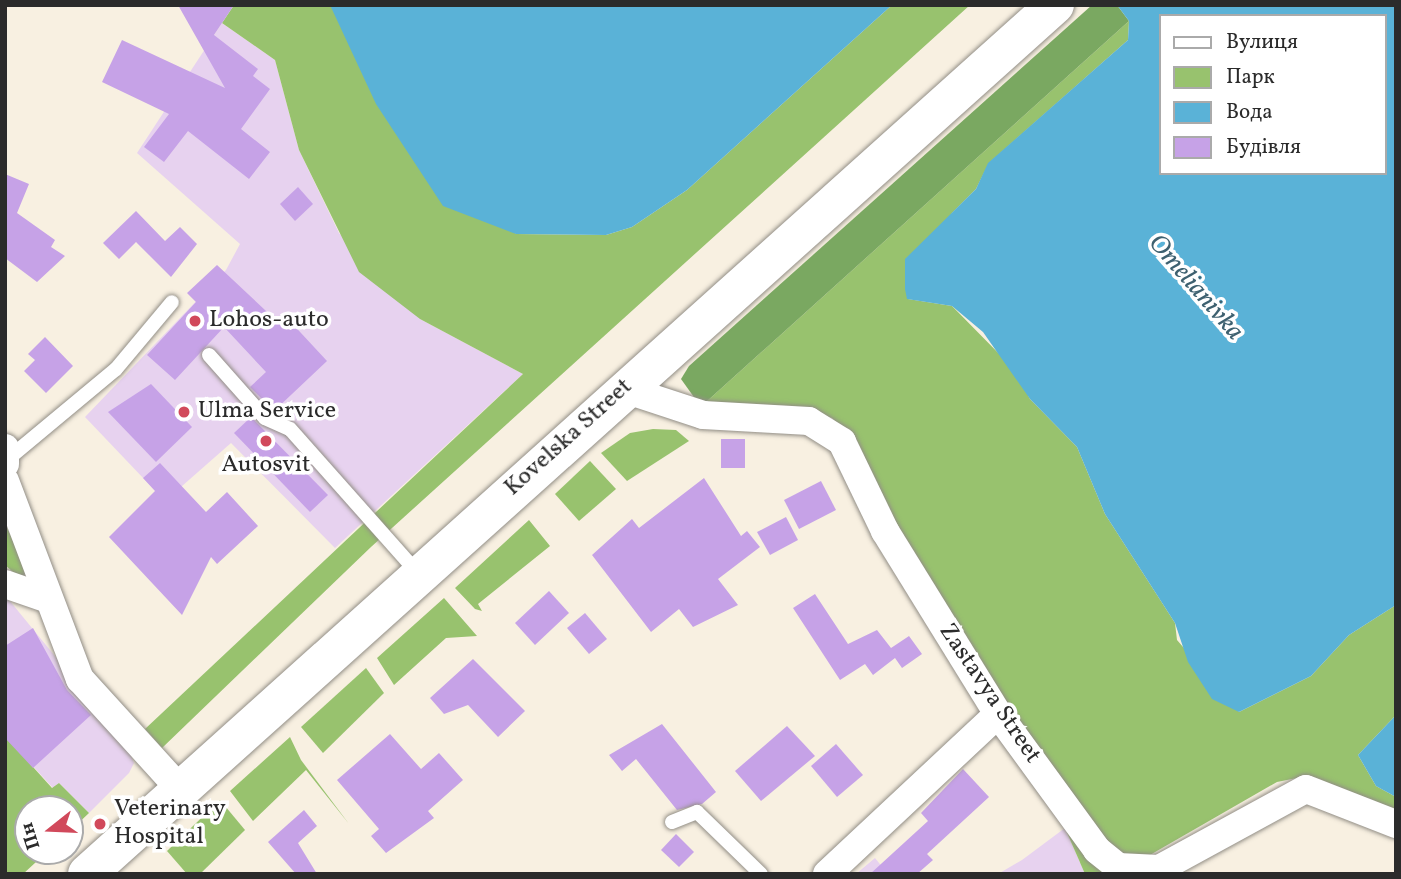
<!DOCTYPE html>
<html>
<head>
<meta charset="utf-8">
<style>
  body { margin:0 }
  #map { position:relative; width:1401px; height:879px; overflow:hidden; background:#f8f0e1; font-family:Vollkorn,serif }
  div>[style] { position:absolute }
  .built>* { inset:0; background:#e7d2ef }
  .green>* { inset:0; background:#98c26e }
  .forest>* { inset:0; background:#7aa861 }
  .water>* { inset:0; background:#5ab2d7 }
  .building>* { inset:0; background:#c6a2e7 }
  .roads { filter:drop-shadow(0 0 2px #928e86) drop-shadow(0 0 2px #928e86) }
  .service>* { height:14px; margin:-7px; padding:0 7px; transform-origin:7px; border-radius:7px; background:#fff }
  .minor>* { height:28px; margin:-14px; padding:0 14px; transform-origin:14px; border-radius:14px; background:#fff }
  .primary>* { height:38px; margin:-19px; padding:0 19px; transform-origin:19px; border-radius:19px; background:#fff }
  .dots>* { width:19px; height:19px; translate:-50% -50%; box-sizing:border-box; border:4px solid #fff; border-radius:50% }
  span { translate:-50% -50%; white-space:nowrap; text-align:center; line-height:1.15; -webkit-text-stroke:7px #fff; paint-order:stroke }
  .poi-label { font-size:24px; color:#2b2b2b }
  .left { translate:0 -50%; text-align:left }
  .street-label { font-size:24px; color:#2b2b2b }
  .water-label { font-size:26px; color:#3e6170; font-style:italic }
  .frame { position:absolute; inset:0; border:7px solid #2b2b2b; pointer-events:none }
  .legend { position:absolute; left:1159px; top:14px; width:228px; height:161px; box-sizing:border-box; background:#fff; border:2px solid #aaa; margin:0; padding:9px 12px; list-style:none; font-size:21px; color:#2b2b2b }
  .legend li { display:flex; align-items:center; gap:14px; height:35px }
  .legend b { width:35px; border:2px solid #aaa }
  .north { position:absolute; left:14px; top:795px; width:70px; height:70px; box-sizing:border-box; background:#fff; border:2px solid #aaa; border-radius:50%; rotate:252deg; font-size:19px; font-weight:700; line-height:28px; text-align:center; color:#2b2b2b }
  .north::after { content:''; display:block; margin:auto; width:24px; height:32px; background:#d1495b; clip-path:polygon(50% 0,100% 100%,50% 72%,0 100%) }
</style>
</head>
<body>
<div id="map">
  <div class="built">
    <i style="clip-path:polygon(222px 23px,275px 60px,299px 150px,339px 233px,420px 319px,523px 374px,335px 548px,231px 443px,165px 501px,85px 417px,226px 270px,240px 244px,137px 153px)"></i>
    <i style="clip-path:polygon(5px 595px,126px 743px,134px 763px,129px 773px,89px 813px,59px 783px,53px 788px,5px 736px)"></i>
    <i style="clip-path:polygon(1065px 828px,1085px 874px,998px 874px,1022px 860px)"></i>
    <i style="clip-path:polygon(875px 858px,888px 874px,856px 874px)"></i>
  </div>
  <div class="green">
    <i style="clip-path:polygon(234px 5px,393px 5px,516px 234px,606px 235px,632px 227px,687px 190px,892px 5px,970px 5px,371px 547px,162px 748px,145px 729px,523px 374px,420px 319px,359px 272px,299px 150px,275px 60px,222px 23px)"></i>
    <i style="clip-path:polygon(1129px 21px,1128px 40px,989px 163px,976px 189px,952px 213px,908px 299px,952px 306px,1014px 369px,1030px 399px,1077px 447px,1105px 514px,1175px 623px,1177px 640px,1239px 712px,1311px 676px,1349px 635px,1396px 605px,1396px 715px,1358px 755px,1376px 786px,1396px 797px,1396px 812px,1297px 778px,1277px 782px,1143px 859px,1120px 856px,1073px 801px,885px 520px,847px 434px,832px 418px,794px 406px,705px 403px)"></i>
    <i style="clip-path:polygon(653px 429px,676px 430px,689px 441px,627px 481px,601px 453px,630px 433px)"></i>
    <i style="clip-path:polygon(590px 461px,616px 489px,579px 521px,555px 494px)"></i>
    <i style="clip-path:polygon(529px 520px,550px 546px,478px 604px,482px 611px,475px 609px,455px 588px)"></i>
    <i style="clip-path:polygon(5px 524px,27px 568px,22px 580px,5px 565px)"></i>
    <i style="clip-path:polygon(444px 598px,477px 636px,446px 638px,394px 685px,377px 658px)"></i>
    <i style="clip-path:polygon(366px 668px,384px 693px,323px 753px,301px 727px)"></i>
    <i style="clip-path:polygon(5px 736px,52px 788px,59px 783px,89px 813px,70px 831px,70px 809px,28px 809px,28px 851px,48px 851px,23px 874px,5px 874px)"></i>
    <i style="clip-path:polygon(290px 737px,301px 760px,349px 824px,306px 770px,253px 821px,230px 791px)"></i>
    <i style="clip-path:polygon(220px 800px,245px 830px,200px 874px,187px 874px,167px 851px)"></i>
    <i style="clip-path:polygon(1065px 828px,1099px 859px,1104px 874px,1085px 874px)"></i>
  </div>
  <div class="forest">
    <i style="clip-path:polygon(1092px 5px,1117px 5px,1129px 21px,705px 403px,696px 400px,681px 379px,689px 366px)"></i>
  </div>
  <div class="water">
    <i style="clip-path:polygon(330px 5px,892px 5px,687px 190px,632px 227px,606px 235px,516px 234px,443px 206px,376px 104px)"></i>
    <i style="clip-path:polygon(evenodd,1117px 5px,1396px 5px,1396px 605px,1349px 635px,1311px 676px,1239px 712px,1212px 699px,1188px 662px,1175px 623px,1105px 514px,1077px 447px,1030px 399px,983px 332px,952px 306px,907px 299px,905px 289px,905px 259px,976px 189px,988px 163px,1128px 40px,1129px 21px,1117px 5px,1161px 16px,1385px 16px,1385px 173px,1161px 173px,1161px 16px)"></i>
    <i style="clip-path:polygon(1396px 715px,1396px 797px,1376px 786px,1358px 755px)"></i>
  </div>
  <div class="building">
    <i style="clip-path:polygon(178px 5px,234px 5px,214px 35px,258px 69px,253px 76px,270px 89px,241px 129px,270px 152px,249px 179px,188px 131px,164px 162px,144px 147px,169px 114px,102px 82px,122px 40px,225px 88px)"></i>
    <i style="clip-path:polygon(5px 174px,29px 184px,17px 213px,55px 240px,51px 247px,65px 256px,37px 282px,5px 258px)"></i>
    <i style="clip-path:polygon(298px 187px,313px 204px,295px 221px,280px 204px)"></i>
    <i style="clip-path:polygon(136px 211px,165px 241px,180px 227px,197px 244px,171px 277px,136px 242px,119px 259px,103px 243px)"></i>
    <i style="clip-path:polygon(217px 265px,281px 325px,288px 319px,327px 361px,274px 411px,250px 387px,266px 372px,224px 327px,175px 380px,147px 355px,196px 302px,187px 293px)"></i>
    <i style="clip-path:polygon(45px 337px,73px 366px,46px 393px,24px 371px,35px 360px,28px 354px)"></i>
    <i style="clip-path:polygon(151px 384px,192px 427px,156px 462px,108px 412px)"></i>
    <i style="clip-path:polygon(251px 417px,328px 495px,310px 512px,234px 433px)"></i>
    <i style="clip-path:polygon(721px 439px,745px 439px,745px 468px,721px 468px)"></i>
    <i style="clip-path:polygon(160px 463px,206px 512px,227px 492px,258px 526px,217px 564px,211px 557px,182px 615px,109px 537px,155px 491px,143px 478px)"></i>
    <i style="clip-path:polygon(704px 478px,741px 536px,747px 531px,760px 547px,718px 579px,738px 605px,693px 627px,679px 609px,651px 632px,592px 555px,632px 519px,639px 528px)"></i>
    <i style="clip-path:polygon(821px 481px,836px 510px,799px 529px,784px 500px)"></i>
    <i style="clip-path:polygon(786px 517px,798px 540px,770px 555px,757px 532px)"></i>
    <i style="clip-path:polygon(549px 591px,569px 613px,535px 645px,515px 623px)"></i>
    <i style="clip-path:polygon(815px 594px,848px 644px,877px 630px,891px 648px,909px 636px,922px 654px,902px 668px,895px 658px,873px 675px,865px 664px,840px 680px,793px 608px)"></i>
    <i style="clip-path:polygon(585px 613px,607px 639px,589px 654px,567px 628px)"></i>
    <i style="clip-path:polygon(33px 628px,67px 690px,91px 715px,33px 768px,5px 738px,5px 646px)"></i>
    <i style="clip-path:polygon(473px 659px,525px 711px,498px 737px,468px 705px,444px 714px,430px 698px)"></i>
    <i style="clip-path:polygon(662px 724px,716px 792px,702px 804px,677px 810px,636px 759px,622px 771px,609px 755px)"></i>
    <i style="clip-path:polygon(787px 726px,815px 756px,761px 801px,735px 771px)"></i>
    <i style="clip-path:polygon(390px 734px,421px 769px,439px 753px,463px 780px,428px 811px,434px 818px,386px 853px,371px 836px,379px 829px,337px 780px)"></i>
    <i style="clip-path:polygon(836px 744px,863px 775px,837px 797px,811px 766px)"></i>
    <i style="clip-path:polygon(963px 769px,989px 797px,927px 854px,933px 860px,917px 874px,870px 874px,928px 821px,921px 813px)"></i>
    <i style="clip-path:polygon(304px 810px,317px 826px,298px 843px,317px 874px,296px 874px,268px 842px)"></i>
    <i style="clip-path:polygon(676px 834px,694px 852px,679px 867px,661px 850px)"></i>
  </div>
  <div class="roads">
    <div class="service">
      <i style="left:209px;top:355px;width:84px;rotate:48.4deg"></i>
      <i style="left:265px;top:418px;width:27px;rotate:24deg"></i>
      <i style="left:290px;top:429px;width:193px;rotate:48.4deg"></i>
      <i style="left:9px;top:458px;width:139px;rotate:-39.8deg"></i>
      <i style="left:116px;top:369px;width:87px;rotate:-50.1deg"></i>
      <i style="left:672px;top:822px;width:27px;rotate:-22deg"></i>
      <i style="left:697px;top:812px;width:89px;rotate:44.1deg"></i>
    </div>
    <div class="minor">
      <i style="left:624px;top:389px;width:83px;rotate:18.2deg"></i>
      <i style="left:703px;top:415px;width:106px;rotate:3.2deg"></i>
      <i style="left:809px;top:421px;width:39px;rotate:32deg"></i>
      <i style="left:842px;top:442px;width:99px;rotate:64.2deg"></i>
      <i style="left:885px;top:531px;width:215px;rotate:58.3deg"></i>
      <i style="left:998px;top:714px;width:168px;rotate:53.9deg"></i>
      <i style="left:1097px;top:850px;width:27px;rotate:39deg"></i>
      <i style="left:1118px;top:867px;width:41px;rotate:2.8deg"></i>
      <i style="left:1159px;top:869px;width:167px;rotate:-28.6deg"></i>
      <i style="left:1306px;top:789px;width:97px;rotate:21.3deg"></i>
      <i style="left:5px;top:448px;width:16px;rotate:90deg"></i>
      <i style="left:5px;top:481px;width:212px;rotate:69.3deg"></i>
      <i style="left:80px;top:679px;width:149px;rotate:47.7deg"></i>
      <i style="left:5px;top:584px;width:46px;rotate:19.2deg"></i>
      <i style="left:827px;top:874px;width:234px;rotate:-43.1deg"></i>
    </div>
    <div class="primary">
      <i style="left:87px;top:874px;width:1301px;rotate:-41.92deg"></i>
    </div>
  </div>
  <div class="dots">
    <i style="left:195px;top:321px;background:#d1495b"></i>
    <i style="left:184px;top:412px;background:#d1495b"></i>
    <i style="left:266px;top:441px;background:#d1495b"></i>
    <i style="left:100px;top:824px;background:#d1495b"></i>
  </div>
  <div class="poi-label">
    <span class="left" style="left:209px;top:321px">Lohos-auto</span>
    <span class="left" style="left:198px;top:412px">Ulma Service</span>
    <span style="left:266px;top:466px">Autosvit</span>
    <span class="left" style="left:114px;top:824px">Veterinary<br>Hospital</span>
  </div>
  <div class="street-label">
    <span style="left:569px;top:438px;rotate:-42deg">Kovelska Street</span>
    <span style="left:989px;top:694px;rotate:56deg">Zastavya Street</span>
  </div>
  <div class="water-label">
    <span style="left:1195px;top:288px;rotate:49deg">Omelianivka</span>
  </div>
  <div class="frame"></div>
  <ul class="legend">
  <li><b style="height:9px;background:#fff"></b>Вулиця</li>
  <li><b style="height:19px;background:#98c26e"></b>Парк</li>
  <li><b style="height:19px;background:#5ab2d7"></b>Вода</li>
  <li><b style="height:19px;background:#c6a2e7"></b>Будівля</li>
  </ul>
  <div class="north">Пн</div>
</div>
</body>
</html>
